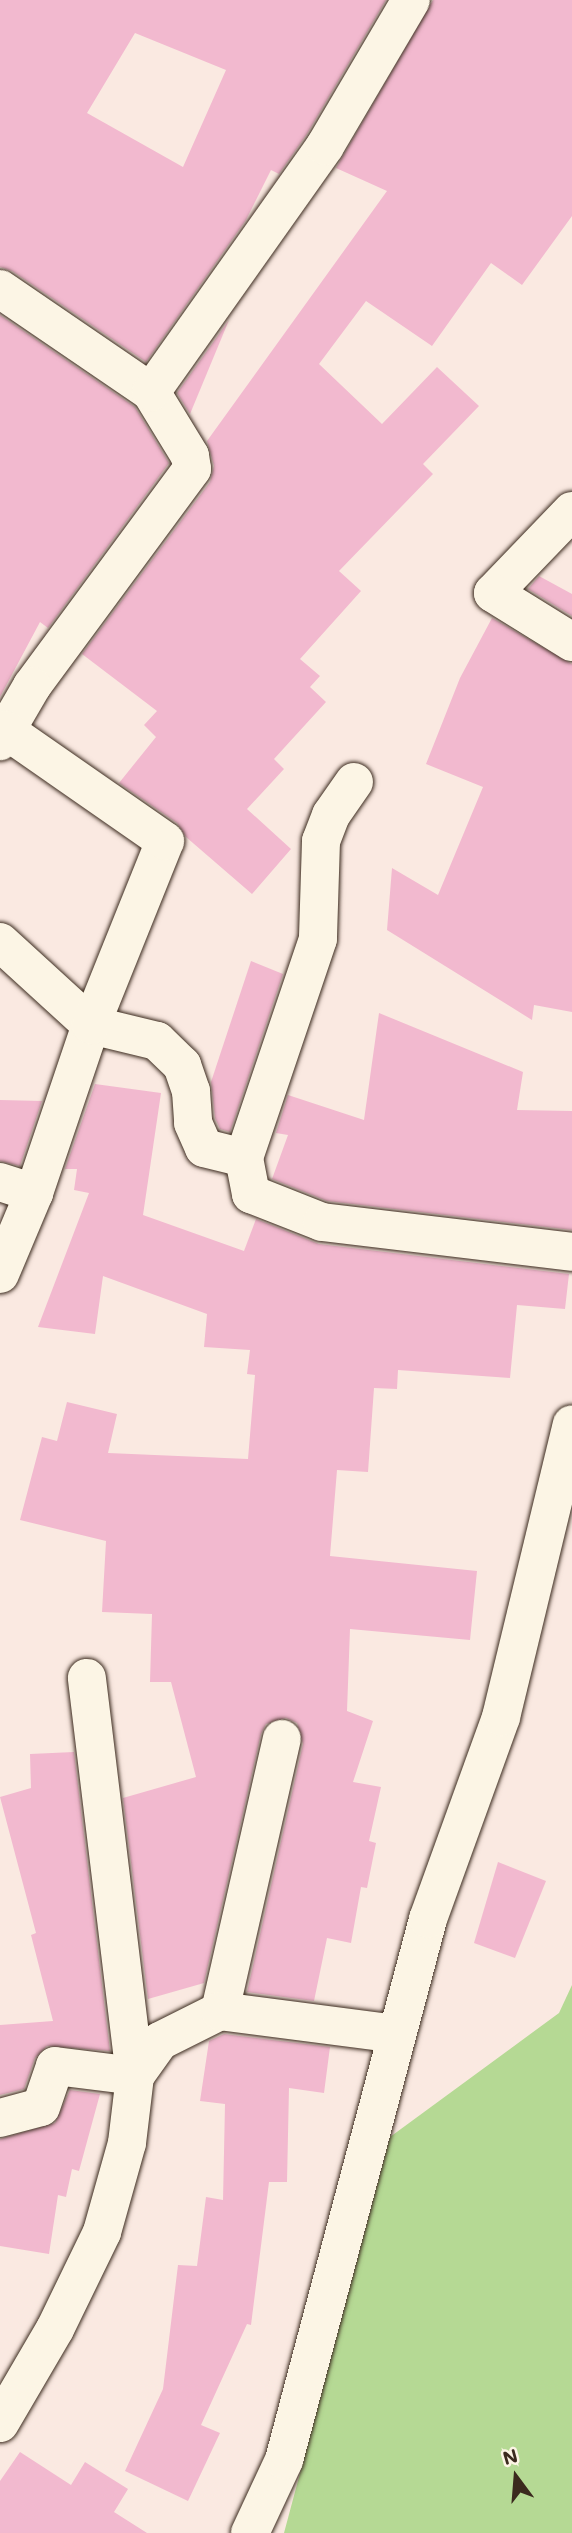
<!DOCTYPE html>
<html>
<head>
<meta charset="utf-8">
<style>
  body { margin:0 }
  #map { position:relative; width:572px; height:2533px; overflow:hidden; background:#fae9e1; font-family:Mali,sans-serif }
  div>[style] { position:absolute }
  .green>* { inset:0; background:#b5d994 }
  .building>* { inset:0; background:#f2b9cf }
  .roads { filter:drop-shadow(0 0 2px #3b2a1e) drop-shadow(0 0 2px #3b2a1e) }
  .minor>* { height:38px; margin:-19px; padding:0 19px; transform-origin:19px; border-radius:19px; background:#fcf5e5 }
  span { translate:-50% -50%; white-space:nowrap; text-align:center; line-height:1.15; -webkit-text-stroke:5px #fcf5e5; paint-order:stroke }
  .north { position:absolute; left:481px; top:2442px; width:70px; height:70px; -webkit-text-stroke:5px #fcf5e5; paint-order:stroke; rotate:344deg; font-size:19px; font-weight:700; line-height:28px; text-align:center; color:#3b2a1e }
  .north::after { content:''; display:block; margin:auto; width:24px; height:32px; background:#3b2a1e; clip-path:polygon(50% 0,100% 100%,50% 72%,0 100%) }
</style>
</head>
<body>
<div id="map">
  <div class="green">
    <i style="clip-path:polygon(572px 1985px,572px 2533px,284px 2533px,390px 2137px,559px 2013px)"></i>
  </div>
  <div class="building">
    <i style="clip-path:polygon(evenodd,0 0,386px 0,307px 134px,279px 174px,271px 170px,246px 220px,146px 362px,12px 271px,0 267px,0 0,135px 33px,226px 70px,183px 167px,87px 113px,135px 33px)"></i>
    <i style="clip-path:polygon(433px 0,572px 0,572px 216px,522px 285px,491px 263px,432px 346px,366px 301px,319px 364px,382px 424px,437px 367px,479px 406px,423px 464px,433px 474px,339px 571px,361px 591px,300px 659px,320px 676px,310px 687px,326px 702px,274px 759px,284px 769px,247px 809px,291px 849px,252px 894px,186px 837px,177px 823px,119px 783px,156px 737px,144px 725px,157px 711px,82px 654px,210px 482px,214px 466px,207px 441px,387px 191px,336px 168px)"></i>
    <i style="clip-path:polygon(0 315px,135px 407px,169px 463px,48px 628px,40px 622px,0 697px)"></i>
    <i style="clip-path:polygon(229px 320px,190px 414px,177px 393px)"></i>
    <i style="clip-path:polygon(539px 576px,572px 594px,572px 616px,528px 589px)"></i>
    <i style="clip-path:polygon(492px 618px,572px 664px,572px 1012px,534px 1005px,532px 1020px,387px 930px,392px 868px,438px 895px,483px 787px,426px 764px,460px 678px)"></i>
    <i style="clip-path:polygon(251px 961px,283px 974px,230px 1132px,220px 1129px,215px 1118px,211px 1082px)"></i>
    <i style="clip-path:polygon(379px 1013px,523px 1072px,517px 1110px,572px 1111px,572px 1230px,327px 1201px,272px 1179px,288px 1135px,276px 1133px,288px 1095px,364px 1120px)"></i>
    <i style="clip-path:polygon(95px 1084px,161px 1093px,143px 1215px,244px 1251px,256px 1219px,319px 1244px,569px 1274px,565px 1309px,517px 1305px,510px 1378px,398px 1370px,397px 1389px,374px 1388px,368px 1472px,337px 1470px,330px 1556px,477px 1571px,470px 1640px,350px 1629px,347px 1711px,373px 1721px,353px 1782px,381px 1787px,369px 1841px,376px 1843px,367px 1888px,361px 1887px,351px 1943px,327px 1938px,314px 2001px,247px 1992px,303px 1744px,297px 1723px,286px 1718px,266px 1724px,261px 1734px,204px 1983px,148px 1999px,123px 1798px,196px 1777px,171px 1682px,150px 1682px,152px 1614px,102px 1612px,106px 1541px,20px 1520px,42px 1437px,57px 1441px,67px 1402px,117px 1414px,108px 1453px,248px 1459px,255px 1375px,247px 1374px,250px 1350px,204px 1347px,207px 1314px,103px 1276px,95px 1334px,38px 1327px,89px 1193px,74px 1190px,77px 1169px,65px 1169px)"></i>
    <i style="clip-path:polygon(0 1100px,42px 1101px,20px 1166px,0 1161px)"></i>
    <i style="clip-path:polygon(74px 1752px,110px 2051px,47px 2046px,35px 2058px,24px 2089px,0 2095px,0 2025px,53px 2021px,31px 1935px,36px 1933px,0 1797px,31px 1788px,30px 1754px)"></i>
    <i style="clip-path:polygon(498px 1862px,546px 1881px,515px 1958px,474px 1943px)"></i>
    <i style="clip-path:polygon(224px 2034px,330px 2047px,324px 2093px,289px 2088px,287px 2182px,269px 2182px,251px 2325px,247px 2324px,201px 2425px,220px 2433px,188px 2501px,125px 2471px,163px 2389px,178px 2265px,197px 2266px,206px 2197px,223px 2200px,225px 2104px,200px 2101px,209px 2041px)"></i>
    <i style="clip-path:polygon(70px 2090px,100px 2094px,79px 2171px,72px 2169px,66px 2197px,58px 2195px,49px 2254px,0 2246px,0 2139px,55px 2123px)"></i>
    <i style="clip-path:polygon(20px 2452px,71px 2485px,85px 2462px,128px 2489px,114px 2512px,147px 2533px,0 2533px,0 2481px)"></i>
  </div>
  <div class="roads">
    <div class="minor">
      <i style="left:0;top:289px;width:183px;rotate:34.3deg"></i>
      <i style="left:151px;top:392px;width:75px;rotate:58.6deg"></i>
      <i style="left:190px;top:456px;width:13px;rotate:81deg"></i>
      <i style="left:192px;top:469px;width:270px;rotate:126.4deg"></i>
      <i style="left:32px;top:686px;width:64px;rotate:120.2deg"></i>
      <i style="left:151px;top:392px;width:301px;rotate:-54.7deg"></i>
      <i style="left:325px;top:146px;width:169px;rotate:-59.5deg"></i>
      <i style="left:572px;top:511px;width:114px;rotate:133.9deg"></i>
      <i style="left:493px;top:593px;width:93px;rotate:31.8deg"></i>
      <i style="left:354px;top:782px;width:40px;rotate:124.9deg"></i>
      <i style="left:331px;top:815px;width:28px;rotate:111deg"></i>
      <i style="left:321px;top:841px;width:98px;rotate:91.8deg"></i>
      <i style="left:318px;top:939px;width:231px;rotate:108.7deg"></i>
      <i style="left:244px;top:1158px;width:37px;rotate:79deg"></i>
      <i style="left:251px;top:1194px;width:76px;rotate:21.5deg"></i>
      <i style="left:322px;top:1222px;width:252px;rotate:6.8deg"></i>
      <i style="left:0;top:942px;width:123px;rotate:42.4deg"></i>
      <i style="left:91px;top:1025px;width:68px;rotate:13.6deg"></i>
      <i style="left:157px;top:1041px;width:35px;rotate:44deg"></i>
      <i style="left:182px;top:1065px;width:28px;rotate:71deg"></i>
      <i style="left:191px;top:1091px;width:32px;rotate:86deg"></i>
      <i style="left:193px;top:1123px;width:27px;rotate:66deg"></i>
      <i style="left:204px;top:1148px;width:41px;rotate:14deg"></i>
      <i style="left:0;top:1182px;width:36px;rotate:18deg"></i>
      <i style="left:0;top:1274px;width:88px;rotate:-67.2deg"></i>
      <i style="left:34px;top:1193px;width:177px;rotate:-71.3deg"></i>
      <i style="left:91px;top:1025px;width:198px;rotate:-68.1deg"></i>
      <i style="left:165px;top:841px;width:195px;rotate:-145.2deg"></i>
      <i style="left:220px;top:2011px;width:279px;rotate:-77.2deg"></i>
      <i style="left:0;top:2118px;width:42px;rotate:-15deg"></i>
      <i style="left:41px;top:2107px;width:43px;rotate:-71.1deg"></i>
      <i style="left:55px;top:2066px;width:81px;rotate:7.1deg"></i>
      <i style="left:135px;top:2076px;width:43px;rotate:-54.5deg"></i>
      <i style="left:160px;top:2041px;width:67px;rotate:-26.6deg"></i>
      <i style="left:220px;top:2011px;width:177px;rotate:7.4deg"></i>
      <i style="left:0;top:2423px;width:109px;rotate:-59.7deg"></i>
      <i style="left:55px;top:2329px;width:108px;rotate:-64.1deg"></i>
      <i style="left:102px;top:2232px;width:92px;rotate:-74.3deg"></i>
      <i style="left:127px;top:2143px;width:67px;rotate:-83.2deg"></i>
      <i style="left:135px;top:2076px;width:401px;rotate:-96.9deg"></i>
      <i style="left:250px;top:2533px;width:81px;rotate:-65deg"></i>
      <i style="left:284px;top:2460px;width:560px;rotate:-75.09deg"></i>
      <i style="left:428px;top:1919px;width:215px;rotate:-70.1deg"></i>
      <i style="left:501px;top:1717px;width:301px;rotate:-76.4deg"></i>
    </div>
  </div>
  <div class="north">N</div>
</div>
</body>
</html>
